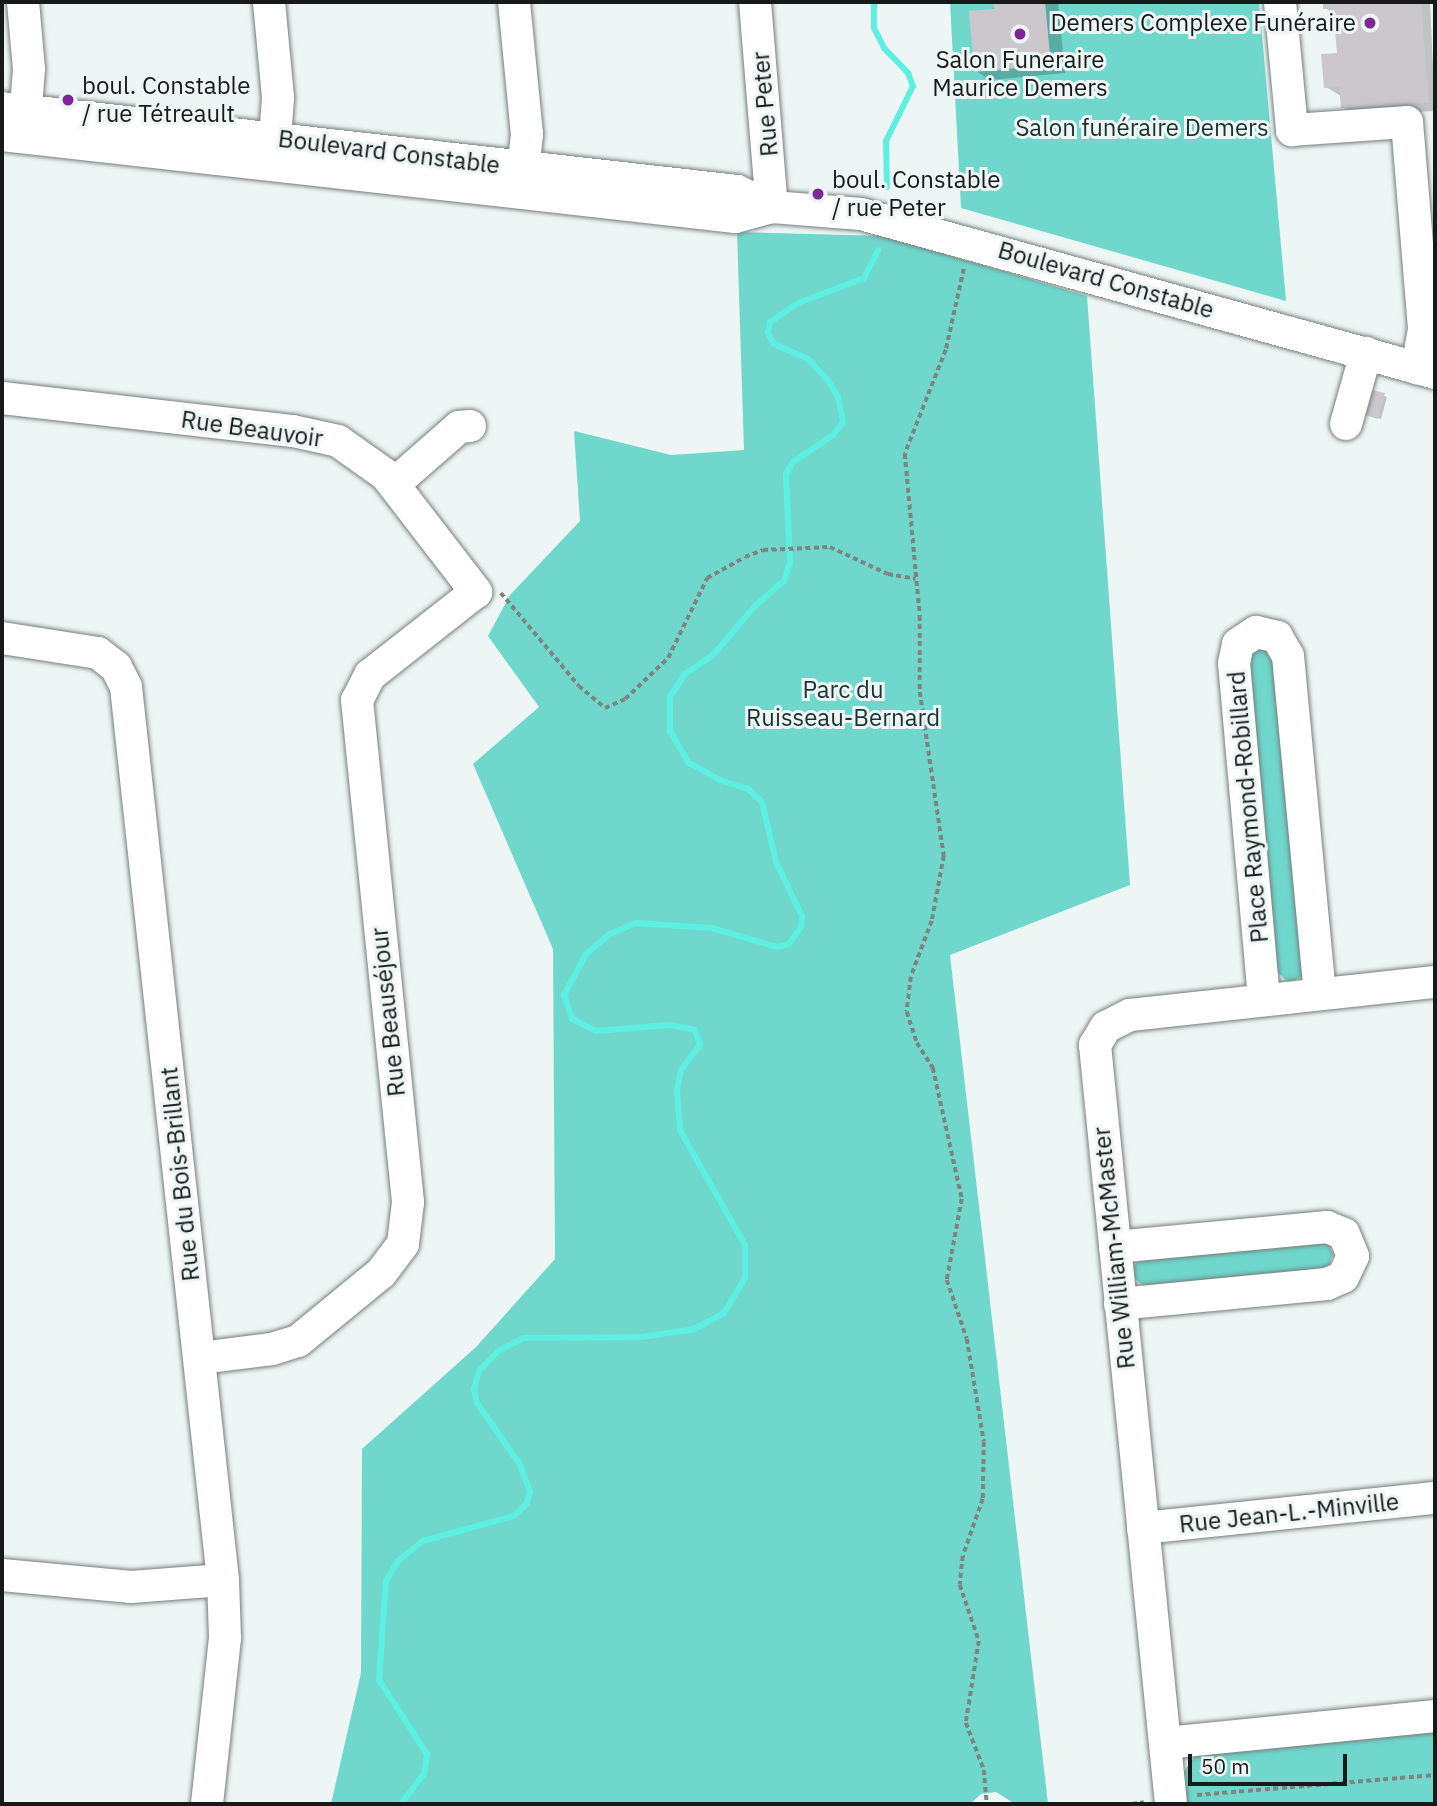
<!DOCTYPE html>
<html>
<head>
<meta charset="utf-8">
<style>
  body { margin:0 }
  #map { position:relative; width:1437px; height:1806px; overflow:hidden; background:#edf6f4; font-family:"IBM Plex Sans",sans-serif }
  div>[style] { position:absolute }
  .green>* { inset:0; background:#6fd7cc }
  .shadow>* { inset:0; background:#0003 }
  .stream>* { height:6px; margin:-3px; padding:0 3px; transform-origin:3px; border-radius:3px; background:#5defe1 }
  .building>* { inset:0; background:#cbc7cd }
  .path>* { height:3.5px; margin-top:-1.75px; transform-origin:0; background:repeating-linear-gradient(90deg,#7e8482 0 5px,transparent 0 8.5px) }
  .roads { filter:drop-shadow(0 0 2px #777e7d) drop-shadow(0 0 2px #777e7d) }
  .minor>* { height:32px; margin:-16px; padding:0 16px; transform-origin:16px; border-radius:16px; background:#fff }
  .dots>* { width:19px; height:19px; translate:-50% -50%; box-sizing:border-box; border:4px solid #edf6f4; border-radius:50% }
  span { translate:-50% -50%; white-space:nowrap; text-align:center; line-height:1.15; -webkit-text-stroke:6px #edf6f4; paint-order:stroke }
  .poi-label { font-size:24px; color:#171a19 }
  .right { translate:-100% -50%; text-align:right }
  .left { translate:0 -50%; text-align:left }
  .street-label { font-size:24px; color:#171a19 }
  .park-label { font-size:24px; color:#1a3330 }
  .frame { position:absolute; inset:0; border:4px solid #171a19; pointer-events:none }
  .scale { position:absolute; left:1188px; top:1754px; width:159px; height:32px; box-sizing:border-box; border:4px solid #171a19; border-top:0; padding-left:9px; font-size:21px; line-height:24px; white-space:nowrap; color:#171a19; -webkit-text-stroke:5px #edf6f4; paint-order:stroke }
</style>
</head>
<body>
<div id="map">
  <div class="green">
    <i style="clip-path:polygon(950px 2px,1259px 2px,1286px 301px,961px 208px)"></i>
    <i style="clip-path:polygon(737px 232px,884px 236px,1087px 296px,1130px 885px,950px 955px,1048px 1804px,1015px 1804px,996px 1792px,981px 1794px,970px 1804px,331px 1804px,361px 1673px,362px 1449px,476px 1347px,555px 1259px,553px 949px,473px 764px,539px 707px,488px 636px,510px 595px,580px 521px,574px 431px,671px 455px,744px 450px)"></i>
    <i style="clip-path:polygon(1265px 645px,1274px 656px,1303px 976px,1289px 983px,1277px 972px,1248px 650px)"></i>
    <i style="clip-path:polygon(1316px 1241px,1328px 1244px,1333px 1254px,1329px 1265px,1319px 1270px,1145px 1287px,1132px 1277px,1133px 1267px,1140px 1259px)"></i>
    <i style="clip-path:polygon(1435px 1731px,1435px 1804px,1187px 1804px,1183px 1773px,1195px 1756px)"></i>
  </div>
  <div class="shadow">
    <i style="clip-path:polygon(995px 2px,1058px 2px,1065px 73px,990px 80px,976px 71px)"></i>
    <i style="clip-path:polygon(1324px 2px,1430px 2px,1435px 111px,1357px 115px,1342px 107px,1341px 96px,1326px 87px,1339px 54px,1335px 14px,1325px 8px)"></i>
    <i style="clip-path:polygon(1373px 392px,1387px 397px,1381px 419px,1370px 416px)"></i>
  </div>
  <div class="stream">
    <i style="left:874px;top:2px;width:26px;rotate:90deg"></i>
    <i style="left:874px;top:28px;width:22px;rotate:63deg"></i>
    <i style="left:884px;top:48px;width:35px;rotate:46deg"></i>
    <i style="left:908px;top:73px;width:14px;rotate:69deg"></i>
    <i style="left:913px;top:86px;width:61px;rotate:116.1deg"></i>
    <i style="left:886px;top:141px;width:46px;rotate:88.8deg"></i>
    <i style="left:401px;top:1804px;width:38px;rotate:-53deg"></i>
    <i style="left:424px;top:1774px;width:20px;rotate:-81deg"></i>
    <i style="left:427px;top:1754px;width:88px;rotate:-123deg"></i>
    <i style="left:379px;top:1680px;width:99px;rotate:-86deg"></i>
    <i style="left:386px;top:1581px;width:23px;rotate:-59deg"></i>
    <i style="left:398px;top:1561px;width:32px;rotate:-39deg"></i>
    <i style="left:423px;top:1541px;width:94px;rotate:-15.4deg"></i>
    <i style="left:514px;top:1516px;width:18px;rotate:-45deg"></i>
    <i style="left:527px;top:1503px;width:12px;rotate:-76deg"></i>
    <i style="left:530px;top:1491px;width:30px;rotate:-111deg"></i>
    <i style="left:519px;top:1463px;width:73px;rotate:-125deg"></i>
    <i style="left:477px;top:1403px;width:14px;rotate:-102deg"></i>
    <i style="left:474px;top:1389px;width:19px;rotate:-74deg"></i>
    <i style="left:479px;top:1371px;width:28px;rotate:-46deg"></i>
    <i style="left:498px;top:1351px;width:29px;rotate:-27deg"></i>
    <i style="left:524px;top:1338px;width:118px;rotate:-0.5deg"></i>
    <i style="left:642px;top:1337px;width:53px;rotate:-8.7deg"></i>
    <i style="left:694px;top:1329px;width:34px;rotate:-28deg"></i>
    <i style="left:724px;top:1313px;width:41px;rotate:-59deg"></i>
    <i style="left:745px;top:1278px;width:33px;rotate:-90deg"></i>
    <i style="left:745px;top:1245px;width:132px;rotate:-119.5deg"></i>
    <i style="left:680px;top:1130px;width:41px;rotate:-94.2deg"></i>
    <i style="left:677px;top:1089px;width:19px;rotate:-78deg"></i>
    <i style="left:681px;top:1070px;width:31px;rotate:-53deg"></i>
    <i style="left:700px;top:1045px;width:16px;rotate:-108deg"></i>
    <i style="left:695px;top:1030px;width:26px;rotate:-169deg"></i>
    <i style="left:669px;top:1025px;width:73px;rotate:175.3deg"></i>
    <i style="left:596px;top:1031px;width:27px;rotate:-153deg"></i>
    <i style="left:572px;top:1019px;width:25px;rotate:-108deg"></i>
    <i style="left:564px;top:995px;width:47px;rotate:-61.8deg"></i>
    <i style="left:586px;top:954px;width:31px;rotate:-40deg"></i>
    <i style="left:610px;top:934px;width:28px;rotate:-23deg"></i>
    <i style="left:636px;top:923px;width:76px;rotate:3.8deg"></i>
    <i style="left:712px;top:928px;width:68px;rotate:16.3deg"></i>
    <i style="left:777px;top:947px;width:12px;rotate:-14deg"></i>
    <i style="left:789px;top:944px;width:21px;rotate:-55deg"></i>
    <i style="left:801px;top:927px;width:11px;rotate:-85deg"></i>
    <i style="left:802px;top:916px;width:60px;rotate:-115.7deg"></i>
    <i style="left:776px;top:862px;width:62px;rotate:-103.1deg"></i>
    <i style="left:762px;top:802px;width:19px;rotate:-137deg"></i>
    <i style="left:748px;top:789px;width:29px;rotate:-162deg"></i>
    <i style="left:720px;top:780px;width:37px;rotate:-151deg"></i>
    <i style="left:688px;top:762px;width:36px;rotate:-120deg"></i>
    <i style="left:670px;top:731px;width:34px;rotate:-90deg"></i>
    <i style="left:670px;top:697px;width:27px;rotate:-57deg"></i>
    <i style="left:685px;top:674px;width:34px;rotate:-34deg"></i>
    <i style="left:713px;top:655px;width:65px;rotate:-49.4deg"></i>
    <i style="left:755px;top:606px;width:38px;rotate:-41deg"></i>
    <i style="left:784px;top:581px;width:19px;rotate:-72deg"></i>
    <i style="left:790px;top:563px;width:89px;rotate:-92.6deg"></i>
    <i style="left:786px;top:474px;width:14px;rotate:-60deg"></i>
    <i style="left:793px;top:462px;width:48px;rotate:-34deg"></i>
    <i style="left:833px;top:435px;width:16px;rotate:-52deg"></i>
    <i style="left:843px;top:422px;width:25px;rotate:-101deg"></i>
    <i style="left:838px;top:397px;width:21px;rotate:-121deg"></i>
    <i style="left:827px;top:379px;width:28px;rotate:-134deg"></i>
    <i style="left:808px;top:359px;width:37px;rotate:-156deg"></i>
    <i style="left:774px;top:344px;width:13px;rotate:-119deg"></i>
    <i style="left:768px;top:333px;width:11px;rotate:-80deg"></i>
    <i style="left:770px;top:322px;width:34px;rotate:-34deg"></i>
    <i style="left:798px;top:303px;width:71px;rotate:-20.7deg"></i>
    <i style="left:864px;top:278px;width:31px;rotate:-63deg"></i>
  </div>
  <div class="building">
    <i style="clip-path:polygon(993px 2px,1045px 2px,1051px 65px,974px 72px,969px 11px,994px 9px)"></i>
    <i style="clip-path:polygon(1323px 2px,1421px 2px,1429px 103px,1341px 108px,1339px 87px,1324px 88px,1321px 54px,1337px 53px,1333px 8px,1323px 9px)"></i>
    <i style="clip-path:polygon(1372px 390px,1385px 393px,1378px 419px,1365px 415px)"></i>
  </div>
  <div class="path">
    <i style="left:964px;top:269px;width:83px;rotate:102.5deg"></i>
    <i style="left:946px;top:350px;width:112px;rotate:111.5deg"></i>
    <i style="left:905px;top:454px;width:163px;rotate:84.7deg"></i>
    <i style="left:920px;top:616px;width:76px;rotate:90deg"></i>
    <i style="left:920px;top:692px;width:166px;rotate:81.7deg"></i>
    <i style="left:944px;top:856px;width:66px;rotate:100.5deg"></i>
    <i style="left:932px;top:921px;width:60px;rotate:110.6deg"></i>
    <i style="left:911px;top:977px;width:35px;rotate:97deg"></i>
    <i style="left:907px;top:1012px;width:33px;rotate:72deg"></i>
    <i style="left:917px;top:1043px;width:30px;rotate:57deg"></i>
    <i style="left:933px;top:1068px;width:134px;rotate:77.5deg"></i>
    <i style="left:962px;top:1199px;width:82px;rotate:100.5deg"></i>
    <i style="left:947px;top:1280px;width:62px;rotate:71.3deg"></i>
    <i style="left:967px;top:1339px;width:104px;rotate:80.6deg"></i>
    <i style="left:984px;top:1442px;width:57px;rotate:91deg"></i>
    <i style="left:983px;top:1499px;width:60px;rotate:109.3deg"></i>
    <i style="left:963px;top:1556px;width:29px;rotate:96deg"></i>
    <i style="left:960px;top:1585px;width:59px;rotate:71.3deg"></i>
    <i style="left:979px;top:1641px;width:83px;rotate:99deg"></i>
    <i style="left:966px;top:1723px;width:50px;rotate:69deg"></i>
    <i style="left:984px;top:1770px;width:34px;rotate:85deg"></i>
    <i style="left:501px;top:593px;width:121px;rotate:50deg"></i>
    <i style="left:579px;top:686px;width:34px;rotate:40deg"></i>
    <i style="left:605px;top:708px;width:22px;rotate:-24deg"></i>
    <i style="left:625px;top:699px;width:59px;rotate:-43.6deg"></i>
    <i style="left:668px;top:658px;width:89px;rotate:-64deg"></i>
    <i style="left:707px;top:578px;width:43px;rotate:-28.9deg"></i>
    <i style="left:745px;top:557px;width:19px;rotate:-21deg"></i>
    <i style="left:763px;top:550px;width:67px;rotate:-2.6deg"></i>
    <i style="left:830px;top:547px;width:64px;rotate:25deg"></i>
    <i style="left:888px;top:574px;width:28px;rotate:10deg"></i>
    <i style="left:1197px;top:1795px;width:239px;rotate:-4.8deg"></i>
    <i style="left:1132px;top:1804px;width:12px;rotate:-9deg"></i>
  </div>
  <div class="roads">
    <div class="minor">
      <i style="left:23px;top:2px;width:67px;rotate:84.9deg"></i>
      <i style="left:29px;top:69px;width:64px;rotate:94.5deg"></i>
      <i style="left:269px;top:2px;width:96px;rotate:84.6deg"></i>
      <i style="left:278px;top:98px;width:40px;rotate:94.3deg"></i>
      <i style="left:514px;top:2px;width:133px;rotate:84.4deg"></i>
      <i style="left:527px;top:134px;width:54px;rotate:96.3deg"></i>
      <i style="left:755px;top:2px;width:206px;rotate:85.3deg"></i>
      <i style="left:1280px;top:2px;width:129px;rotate:84.6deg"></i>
      <i style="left:1292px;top:130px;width:115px;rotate:-4deg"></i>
      <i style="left:1407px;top:122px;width:208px;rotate:85.3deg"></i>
      <i style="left:1424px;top:329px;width:40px;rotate:100deg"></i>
      <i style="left:2px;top:108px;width:740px;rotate:6.44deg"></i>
      <i style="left:737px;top:191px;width:38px;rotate:25deg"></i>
      <i style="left:2px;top:135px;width:738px;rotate:6.38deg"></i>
      <i style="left:735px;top:217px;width:38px;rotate:-15deg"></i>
      <i style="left:772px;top:207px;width:89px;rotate:4.5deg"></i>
      <i style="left:861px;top:214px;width:596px;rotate:15.48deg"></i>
      <i style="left:2px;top:398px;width:293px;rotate:6.5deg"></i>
      <i style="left:293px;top:431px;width:46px;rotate:12.5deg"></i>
      <i style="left:338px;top:441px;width:59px;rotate:35.3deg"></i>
      <i style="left:386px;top:475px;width:148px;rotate:52.4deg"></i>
      <i style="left:476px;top:592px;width:135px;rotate:141.9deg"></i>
      <i style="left:370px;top:675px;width:28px;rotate:117deg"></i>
      <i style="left:357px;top:700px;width:505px;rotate:84.2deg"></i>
      <i style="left:408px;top:1202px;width:42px;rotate:96.8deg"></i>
      <i style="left:403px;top:1244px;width:36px;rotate:127deg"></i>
      <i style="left:381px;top:1273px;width:107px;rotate:140.7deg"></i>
      <i style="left:298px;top:1341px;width:27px;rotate:163deg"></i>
      <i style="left:272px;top:1349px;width:73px;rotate:172.9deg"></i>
      <i style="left:1346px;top:424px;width:74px;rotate:-74.3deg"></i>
      <i style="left:394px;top:484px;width:86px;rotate:-41.2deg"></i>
      <i style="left:459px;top:427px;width:11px;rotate:-5deg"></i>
      <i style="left:2px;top:638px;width:97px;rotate:8.9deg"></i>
      <i style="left:98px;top:653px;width:23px;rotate:38deg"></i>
      <i style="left:116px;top:667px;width:22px;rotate:63deg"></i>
      <i style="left:126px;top:687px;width:898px;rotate:83.8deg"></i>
      <i style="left:223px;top:1580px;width:58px;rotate:88deg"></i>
      <i style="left:225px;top:1638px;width:167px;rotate:96.2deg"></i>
      <i style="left:1264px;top:999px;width:337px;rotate:-95.1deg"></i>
      <i style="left:1234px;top:663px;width:19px;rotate:-78deg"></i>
      <i style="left:1238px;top:644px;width:22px;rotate:-34deg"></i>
      <i style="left:1256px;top:632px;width:22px;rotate:13deg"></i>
      <i style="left:1277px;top:637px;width:22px;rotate:60deg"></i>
      <i style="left:1288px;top:656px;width:339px;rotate:84.6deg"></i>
      <i style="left:1115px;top:1247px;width:213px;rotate:-5.4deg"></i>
      <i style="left:1327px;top:1227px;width:18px;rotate:22deg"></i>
      <i style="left:1344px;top:1234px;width:24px;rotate:68deg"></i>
      <i style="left:1353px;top:1256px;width:23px;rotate:115deg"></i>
      <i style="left:1343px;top:1277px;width:17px;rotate:156deg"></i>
      <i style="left:1327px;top:1284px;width:208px;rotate:174.5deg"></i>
      <i style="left:1143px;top:1528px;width:294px;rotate:-5.9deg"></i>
      <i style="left:2px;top:1575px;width:130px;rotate:5.3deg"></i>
      <i style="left:131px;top:1587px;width:92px;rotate:-4.4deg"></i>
      <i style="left:1165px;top:1743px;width:271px;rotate:-5.7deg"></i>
      <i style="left:1171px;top:1804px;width:763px;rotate:-95.72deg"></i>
      <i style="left:1095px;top:1045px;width:21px;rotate:-59deg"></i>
      <i style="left:1106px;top:1027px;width:27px;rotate:-27deg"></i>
      <i style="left:1130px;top:1015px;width:307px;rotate:-6.2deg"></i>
    </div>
  </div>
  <div class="dots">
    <i style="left:1370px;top:23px;background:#7d2695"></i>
    <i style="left:1020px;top:34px;background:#7d2695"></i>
    <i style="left:68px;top:100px;background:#7d2695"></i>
    <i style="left:818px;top:194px;background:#7d2695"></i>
  </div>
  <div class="poi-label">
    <span class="right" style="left:1356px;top:23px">Demers Complexe Funéraire</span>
    <span style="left:1020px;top:74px">Salon Funeraire<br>Maurice Demers</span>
    <span class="left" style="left:82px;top:100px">boul. Constable<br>/ rue Tétreault</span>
    <span class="left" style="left:832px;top:194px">boul. Constable<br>/ rue Peter</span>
  </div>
  <div class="street-label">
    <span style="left:765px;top:104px;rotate:-95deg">Rue Peter</span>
    <span style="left:389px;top:152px;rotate:7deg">Boulevard Constable</span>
    <span style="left:1106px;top:280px;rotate:16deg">Boulevard Constable</span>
    <span style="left:252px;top:429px;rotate:8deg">Rue Beauvoir</span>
    <span style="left:1248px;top:807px;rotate:-95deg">Place Raymond-Robillard</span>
    <span style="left:388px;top:1012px;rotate:-96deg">Rue Beauséjour</span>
    <span style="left:180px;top:1174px;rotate:-96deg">Rue du Bois-Brillant</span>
    <span style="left:1114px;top:1248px;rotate:-96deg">Rue William-McMaster</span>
    <span style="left:1289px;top:1513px;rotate:-6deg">Rue Jean-L.-Minville</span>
  </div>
  <div class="park-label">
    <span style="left:1142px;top:128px">Salon funéraire Demers</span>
    <span style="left:843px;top:704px">Parc du<br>Ruisseau-Bernard</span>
  </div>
  <div class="frame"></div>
  <div class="scale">50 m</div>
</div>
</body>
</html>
